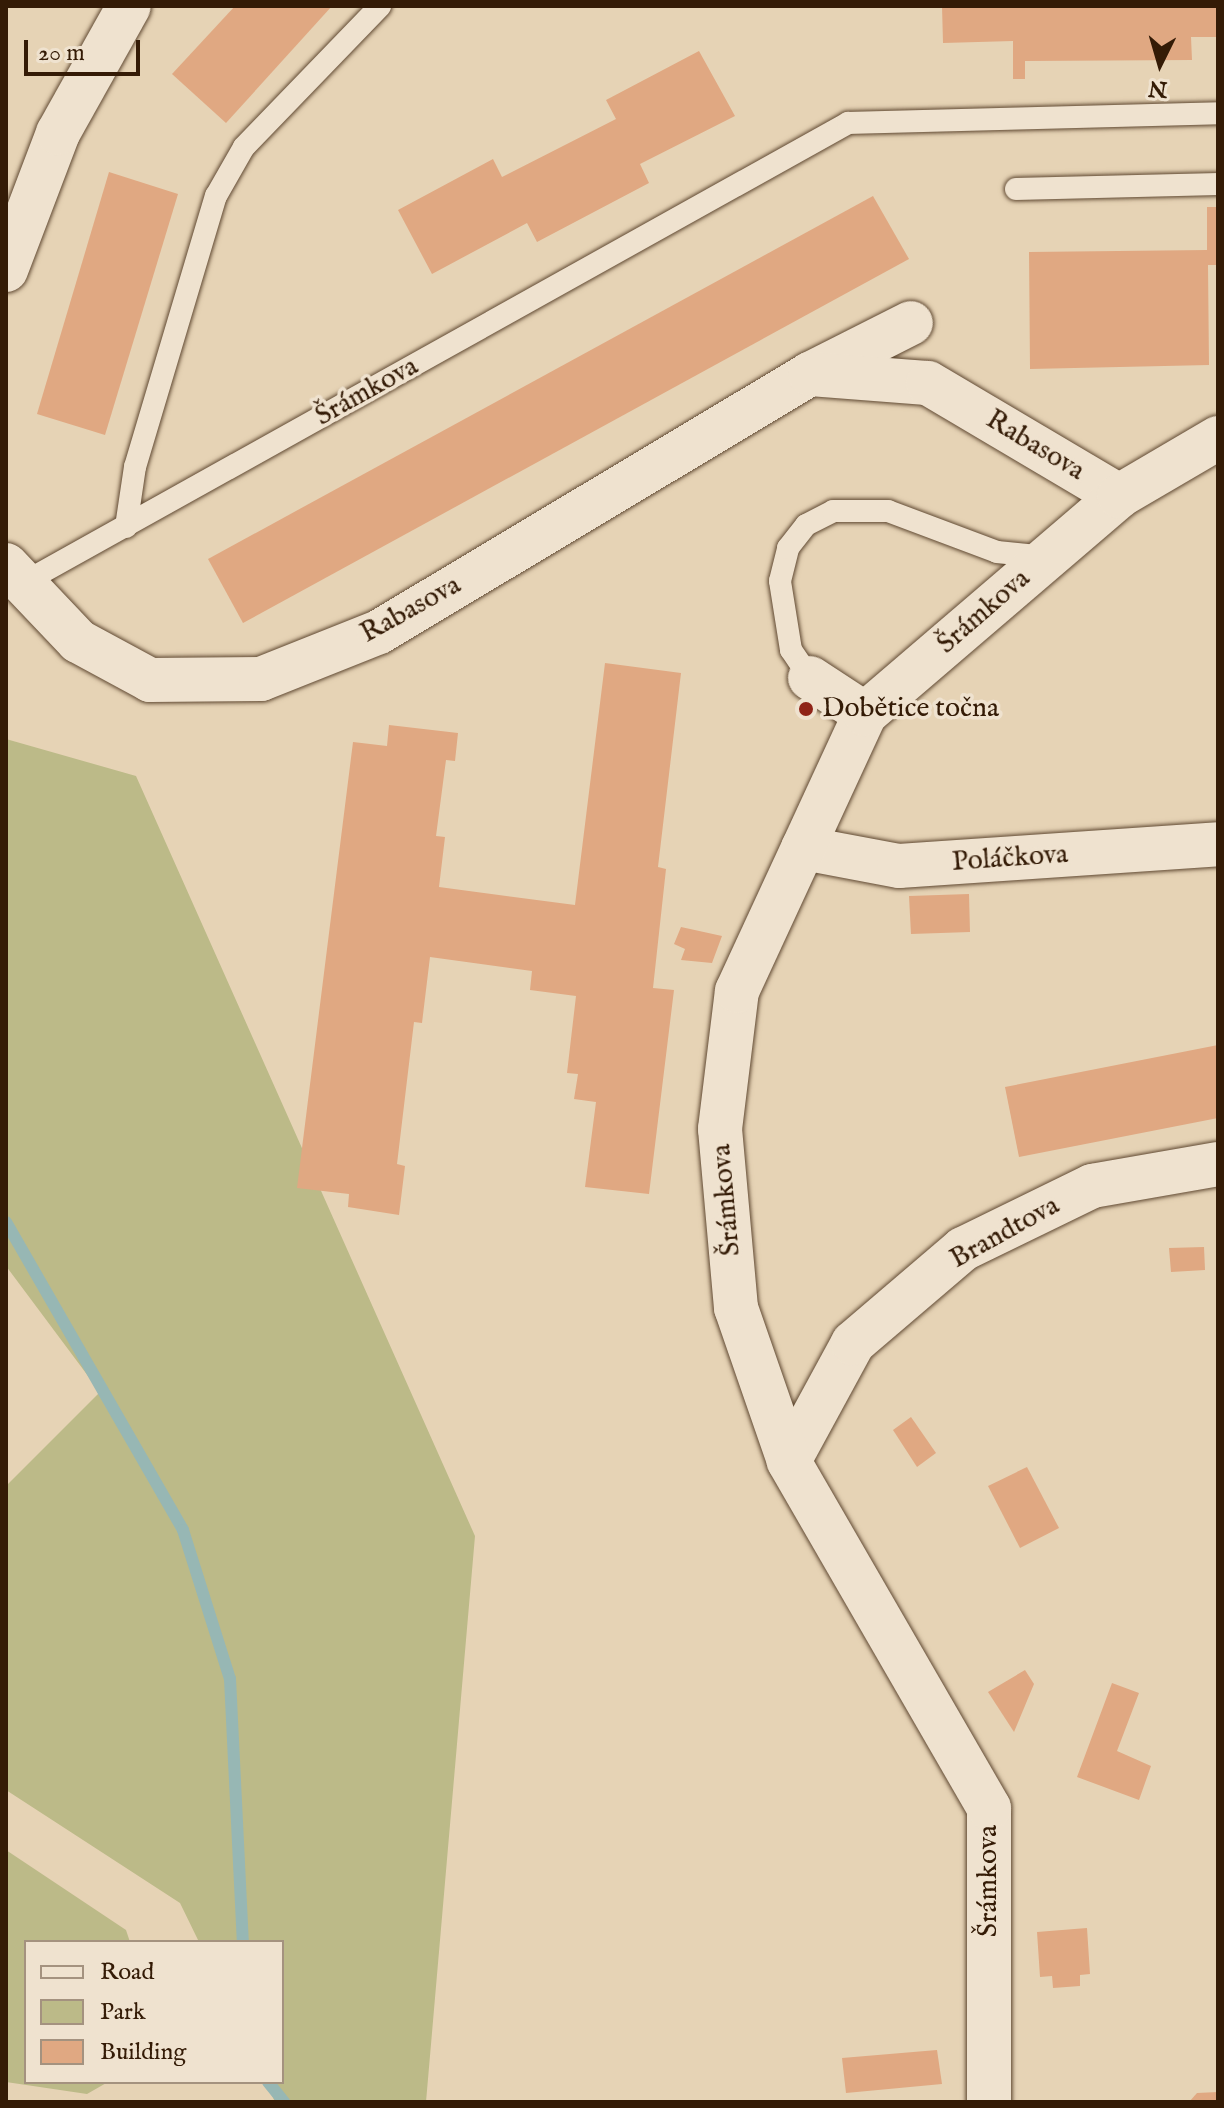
<!DOCTYPE html>
<html>
<head>
<meta charset="utf-8">
<style>
  body { margin:0 }
  #map { position:relative; width:1224px; height:2108px; overflow:hidden; background:#e6d3b5; font-family:"IM FELL English",serif }
  div>[style] { position:absolute }
  .green>* { inset:0; background:#bcba88 }
  .stream>* { height:12px; margin:-6px; padding:0 6px; transform-origin:6px; border-radius:6px; background:#97b7b4 }
  .building>* { inset:0; background:#e0a882 }
  .roads { filter:drop-shadow(0 0 2px #604932) drop-shadow(0 0 2px #604932) }
  .lane>* { height:22px; margin:-11px; padding:0 11px; transform-origin:11px; border-radius:11px; background:#efe2cf }
  .street>* { height:44px; margin:-22px; padding:0 22px; transform-origin:22px; border-radius:22px; background:#efe2cf }
  .dots>* { width:22px; height:22px; translate:-50% -50%; box-sizing:border-box; border:4px solid #efe2cf; border-radius:50% }
  span { translate:-50% -50%; white-space:nowrap; text-align:center; line-height:1.15; -webkit-text-stroke:7px #efe2cf; paint-order:stroke }
  .street-label { font-size:28px; color:#341b06 }
  .poi-label { font-size:28px; color:#341b06 }
  .left { translate:0 -50%; text-align:left }
  .frame { position:absolute; inset:0; border:8px solid #341b06; pointer-events:none }
  .legend { position:absolute; left:24px; top:1940px; width:260px; height:144px; box-sizing:border-box; background:#efe2cf; border:2px solid #a4927f; margin:0; padding:10px 14px; list-style:none; font-size:24px; color:#341b06 }
  .legend li { display:flex; align-items:center; gap:16px; height:40px }
  .legend b { width:40px; border:2px solid #a4927f }
  .north { position:absolute; left:1120px; top:24px; width:80px; height:80px; -webkit-text-stroke:6px #efe2cf; paint-order:stroke; rotate:185deg; font-size:22px; font-weight:700; line-height:32px; text-align:center; color:#341b06 }
  .north::after { content:''; display:block; margin:auto; width:28px; height:36px; background:#341b06; clip-path:polygon(50% 0,100% 100%,50% 72%,0 100%) }
  .scale { position:absolute; left:24px; top:40px; width:116px; height:36px; box-sizing:border-box; border:4px solid #341b06; border-top:0; padding-left:10px; font-size:24px; line-height:28px; white-space:nowrap; color:#341b06; -webkit-text-stroke:6px #efe2cf; paint-order:stroke }
</style>
</head>
<body>
<div id="map">
  <div class="green">
    <i style="clip-path:polygon(6px 739px,136px 776px,475px 1536px,426px 2102px,275px 2102px,266px 2082px,282px 2082px,282px 1942px,199px 1942px,180px 1903px,6px 1790px,6px 1486px,100px 1392px,6px 1266px)"></i>
    <i style="clip-path:polygon(6px 1850px,126px 1930px,130px 1942px,26px 1942px,26px 2082px,108px 2082px,87px 2094px,6px 2082px)"></i>
  </div>
  <div class="stream">
    <i style="left:6px;top:1222px;width:355px;rotate:60.1deg"></i>
    <i style="left:183px;top:1530px;width:156px;rotate:72.5deg"></i>
    <i style="left:230px;top:1679px;width:263px;rotate:87.2deg"></i>
    <i style="left:268px;top:2082px;width:26px;rotate:51deg"></i>
  </div>
  <div class="building">
    <i style="clip-path:polygon(235px 6px,332px 6px,226px 123px,172px 74px)"></i>
    <i style="clip-path:polygon(942px 6px,1218px 6px,1218px 37px,1191px 37px,1192px 60px,1025px 61px,1025px 79px,1013px 79px,1013px 41px,943px 43px)"></i>
    <i style="clip-path:polygon(699px 51px,735px 116px,640px 164px,649px 183px,537px 242px,527px 223px,432px 274px,398px 210px,493px 159px,502px 177px,616px 119px,606px 100px)"></i>
    <i style="clip-path:polygon(109px 172px,178px 194px,105px 435px,37px 414px)"></i>
    <i style="clip-path:polygon(873px 196px,909px 259px,243px 623px,208px 559px)"></i>
    <i style="clip-path:polygon(1207px 207px,1218px 207px,1218px 265px,1208px 265px,1209px 365px,1030px 369px,1029px 252px,1207px 250px)"></i>
    <i style="clip-path:polygon(605px 663px,681px 673px,658px 867px,666px 869px,653px 988px,674px 990px,649px 1194px,585px 1187px,596px 1102px,574px 1099px,578px 1074px,567px 1073px,576px 996px,530px 990px,532px 971px,430px 957px,422px 1023px,414px 1022px,397px 1164px,405px 1166px,399px 1215px,348px 1207px,349px 1194px,297px 1188px,353px 742px,387px 746px,389px 725px,458px 733px,455px 761px,446px 760px,436px 836px,445px 837px,439px 887px,575px 905px)"></i>
    <i style="clip-path:polygon(969px 894px,970px 932px,911px 934px,909px 896px)"></i>
    <i style="clip-path:polygon(681px 927px,722px 936px,712px 963px,681px 960px,685px 949px,674px 944px)"></i>
    <i style="clip-path:polygon(1218px 1045px,1218px 1118px,1019px 1157px,1005px 1087px)"></i>
    <i style="clip-path:polygon(1204px 1247px,1205px 1270px,1171px 1272px,1169px 1248px)"></i>
    <i style="clip-path:polygon(911px 1417px,936px 1453px,917px 1467px,893px 1430px)"></i>
    <i style="clip-path:polygon(1027px 1467px,1059px 1528px,1020px 1548px,988px 1486px)"></i>
    <i style="clip-path:polygon(1025px 1670px,1034px 1684px,1014px 1732px,988px 1692px)"></i>
    <i style="clip-path:polygon(1112px 1683px,1139px 1693px,1117px 1751px,1151px 1766px,1139px 1800px,1077px 1777px)"></i>
    <i style="clip-path:polygon(1087px 1928px,1090px 1974px,1080px 1975px,1080px 1986px,1053px 1988px,1052px 1976px,1040px 1977px,1037px 1932px)"></i>
    <i style="clip-path:polygon(937px 2050px,942px 2084px,846px 2093px,842px 2058px)"></i>
    <i style="clip-path:polygon(1218px 2092px,1218px 2102px,1189px 2102px,1197px 2093px)"></i>
  </div>
  <div class="roads">
    <div class="lane">
      <i style="left:1016px;top:189px;width:202px;rotate:-1.4deg"></i>
      <i style="left:126px;top:527px;width:61px;rotate:-81.5deg"></i>
      <i style="left:135px;top:467px;width:283px;rotate:-73.4deg"></i>
      <i style="left:216px;top:196px;width:56px;rotate:-60.3deg"></i>
      <i style="left:244px;top:147px;width:196px;rotate:-46deg"></i>
      <i style="left:23px;top:583px;width:945px;rotate:-29.14deg"></i>
      <i style="left:848px;top:123px;width:370px;rotate:-1.5deg"></i>
      <i style="left:810px;top:678px;width:34px;rotate:-124deg"></i>
      <i style="left:791px;top:650px;width:70px;rotate:-99.1deg"></i>
      <i style="left:780px;top:581px;width:34px;rotate:-76deg"></i>
      <i style="left:788px;top:548px;width:29px;rotate:-52deg"></i>
      <i style="left:806px;top:525px;width:30px;rotate:-27deg"></i>
      <i style="left:833px;top:511px;width:55px"></i>
      <i style="left:888px;top:511px;width:116px;rotate:20.6deg"></i>
      <i style="left:997px;top:552px;width:50px;rotate:5.7deg"></i>
    </div>
    <div class="street">
      <i style="left:6px;top:270px;width:147px;rotate:-69.2deg"></i>
      <i style="left:58px;top:133px;width:145px;rotate:-60.8deg"></i>
      <i style="left:810px;top:374px;width:113px;rotate:-26.8deg"></i>
      <i style="left:6px;top:565px;width:105px;rotate:46.5deg"></i>
      <i style="left:78px;top:641px;width:82px;rotate:28.4deg"></i>
      <i style="left:150px;top:680px;width:111px;rotate:-0.5deg"></i>
      <i style="left:261px;top:679px;width:127px;rotate:-21.7deg"></i>
      <i style="left:379px;top:632px;width:502px;rotate:-30.91deg"></i>
      <i style="left:810px;top:374px;width:118px;rotate:4.4deg"></i>
      <i style="left:928px;top:383px;width:222px;rotate:30.6deg"></i>
      <i style="left:810px;top:678px;width:66px;rotate:33.2deg"></i>
      <i style="left:803px;top:848px;width:98px;rotate:10.6deg"></i>
      <i style="left:899px;top:866px;width:320px;rotate:-3.9deg"></i>
      <i style="left:789px;top:1461px;width:134px;rotate:-61.5deg"></i>
      <i style="left:853px;top:1343px;width:145px;rotate:-40.5deg"></i>
      <i style="left:963px;top:1249px;width:144px;rotate:-26deg"></i>
      <i style="left:1092px;top:1186px;width:128px;rotate:-9.9deg"></i>
      <i style="left:989px;top:2102px;width:294px;rotate:-90deg"></i>
      <i style="left:989px;top:1808px;width:401px;rotate:-120deg"></i>
      <i style="left:789px;top:1461px;width:162px;rotate:-109.1deg"></i>
      <i style="left:736px;top:1308px;width:180px;rotate:-95.1deg"></i>
      <i style="left:720px;top:1129px;width:139px;rotate:-83deg"></i>
      <i style="left:737px;top:991px;width:305px;rotate:-65.2deg"></i>
      <i style="left:865px;top:714px;width:335px;rotate:-40.6deg"></i>
      <i style="left:1119px;top:496px;width:115px;rotate:-30.4deg"></i>
    </div>
  </div>
  <div class="dots">
    <i style="left:806px;top:709px;background:#8f2418"></i>
  </div>
  <div class="street-label">
    <span style="left:367px;top:392px;rotate:-29deg">Šrámkova</span>
    <span style="left:1035px;top:446px;rotate:31deg">Rabasova</span>
    <span style="left:411px;top:610px;rotate:-29deg">Rabasova</span>
    <span style="left:984px;top:612px;rotate:-41deg">Šrámkova</span>
    <span style="left:1010px;top:859px;rotate:-4deg">Poláčkova</span>
    <span style="left:727px;top:1200px;rotate:-95deg">Šrámkova</span>
    <span style="left:1005px;top:1233px;rotate:-29deg">Brandtova</span>
    <span style="left:989px;top:1881px;rotate:-90deg">Šrámkova</span>
  </div>
  <div class="poi-label">
    <span class="left" style="left:822px;top:709px">Dobětice točna</span>
  </div>
  <div class="frame"></div>
  <ul class="legend">
  <li><b style="height:10px;background:#efe2cf"></b>Road</li>
  <li><b style="height:22px;background:#bcba88"></b>Park</li>
  <li><b style="height:22px;background:#e0a882"></b>Building</li>
  </ul>
  <div class="north">N</div>
  <div class="scale">20 m</div>
</div>
</body>
</html>
